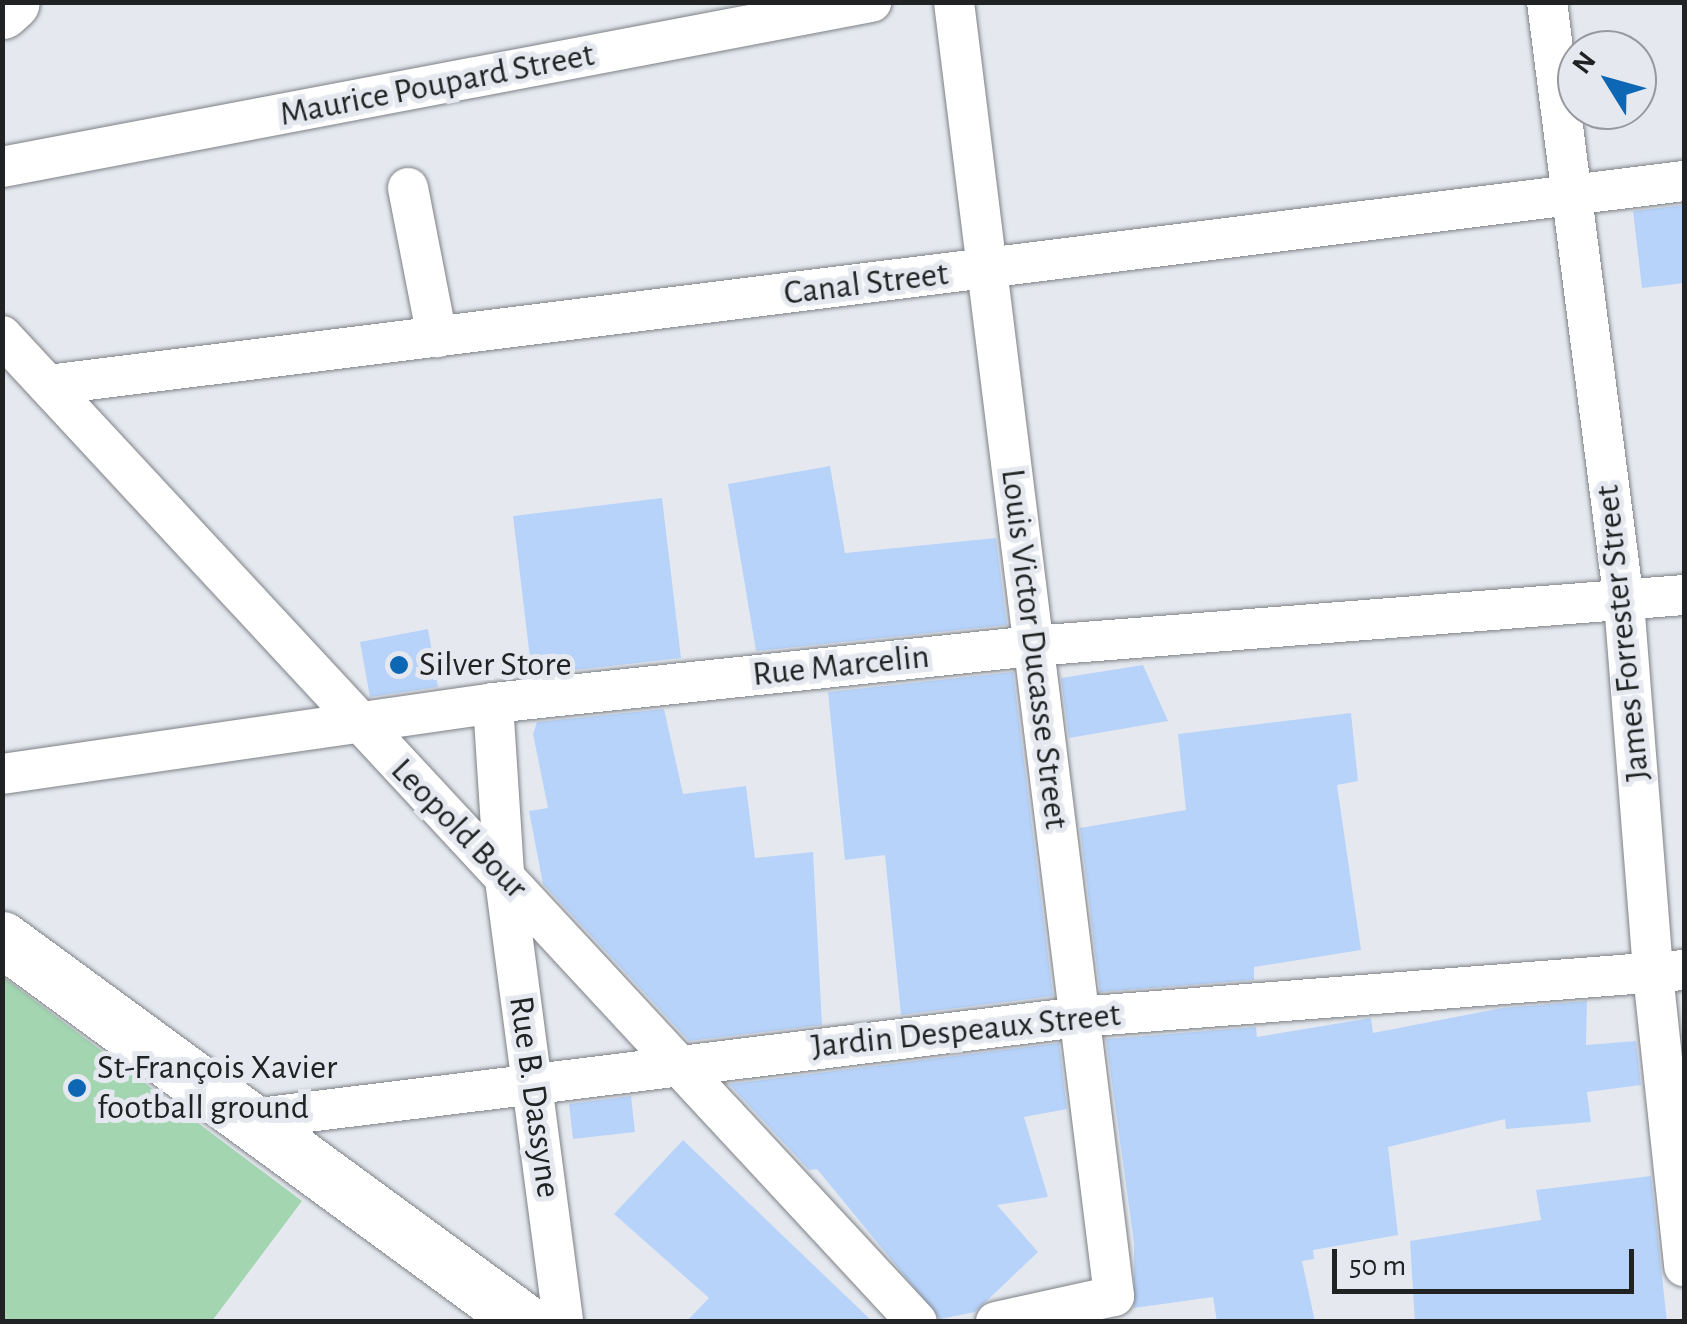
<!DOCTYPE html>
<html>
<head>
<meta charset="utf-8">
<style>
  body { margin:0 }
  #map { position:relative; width:1687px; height:1324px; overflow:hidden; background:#e5e9ef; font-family:"Alegreya Sans",sans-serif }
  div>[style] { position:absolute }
  .green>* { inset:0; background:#a3d5b1 }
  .building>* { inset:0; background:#b8d3fa }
  .roads { filter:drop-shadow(0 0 2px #7e8287) drop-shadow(0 0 2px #7e8287) }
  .minor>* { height:40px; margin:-20px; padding:0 20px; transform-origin:20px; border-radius:20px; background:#fff }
  .secondary>* { height:55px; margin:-27.5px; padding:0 27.5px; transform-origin:27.5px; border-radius:27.5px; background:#fff }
  .dots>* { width:28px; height:28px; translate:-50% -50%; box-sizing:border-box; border:5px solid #e5e9ef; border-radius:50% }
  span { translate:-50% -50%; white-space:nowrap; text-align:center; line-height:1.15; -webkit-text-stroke:10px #e5e9ef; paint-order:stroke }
  .street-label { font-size:35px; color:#212224 }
  .poi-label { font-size:35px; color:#212224 }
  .left { translate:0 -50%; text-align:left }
  .frame { position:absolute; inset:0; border:5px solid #212224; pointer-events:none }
  .north { position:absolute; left:1557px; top:30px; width:100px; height:100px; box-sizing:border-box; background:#e5e9ef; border:2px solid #97999e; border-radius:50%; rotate:307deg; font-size:28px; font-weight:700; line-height:40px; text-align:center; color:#212224 }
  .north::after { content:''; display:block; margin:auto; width:35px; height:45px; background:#0d67b5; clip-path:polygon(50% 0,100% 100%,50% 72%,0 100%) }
  .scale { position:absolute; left:1332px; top:1249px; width:302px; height:45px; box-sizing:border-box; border:5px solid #212224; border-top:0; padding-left:12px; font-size:30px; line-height:35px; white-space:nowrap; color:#212224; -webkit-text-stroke:8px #e5e9ef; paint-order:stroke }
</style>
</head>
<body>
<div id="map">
  <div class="green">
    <i style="clip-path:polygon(2px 976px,302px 1201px,212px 1321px,3px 1321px)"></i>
  </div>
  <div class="building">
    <i style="clip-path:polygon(1684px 205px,1684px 283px,1642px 288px,1633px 211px)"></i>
    <i style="clip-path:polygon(830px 466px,845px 553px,996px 538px,1007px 625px,756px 651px,728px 484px)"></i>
    <i style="clip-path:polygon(662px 498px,681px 658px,532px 675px,513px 516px)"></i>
    <i style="clip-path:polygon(428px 629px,438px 687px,370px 697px,360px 642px)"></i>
    <i style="clip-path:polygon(1143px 665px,1168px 721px,1069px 738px,1061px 678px)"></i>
    <i style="clip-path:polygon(1013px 672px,1053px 996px,901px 1015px,885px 855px,845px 860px,828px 692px)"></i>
    <i style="clip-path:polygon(664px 709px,683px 794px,746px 786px,755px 858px,813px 852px,822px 1025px,689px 1041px,543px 884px,529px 811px,548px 808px,533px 734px,537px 722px)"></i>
    <i style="clip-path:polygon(1351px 713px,1358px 781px,1337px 785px,1361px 950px,1254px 967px,1254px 980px,1100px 992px,1080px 828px,1186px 810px,1178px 734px)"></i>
    <i style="clip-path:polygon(1587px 1001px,1586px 1045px,1636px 1041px,1641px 1085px,1587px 1092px,1591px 1122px,1506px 1129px,1505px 1119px,1388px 1147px,1398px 1235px,1313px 1250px,1314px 1259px,1302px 1261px,1315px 1322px,1217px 1322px,1213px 1297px,1134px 1308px,1134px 1243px,1106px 1039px,1256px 1027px,1257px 1037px,1371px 1018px,1373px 1033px,1502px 1008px)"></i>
    <i style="clip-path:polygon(1059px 1043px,1067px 1109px,1024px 1117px,1048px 1197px,997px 1205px,1038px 1252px,975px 1312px,940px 1319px,817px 1169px,809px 1170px,729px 1084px)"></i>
    <i style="clip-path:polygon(631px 1096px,635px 1132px,573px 1139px,569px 1104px)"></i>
    <i style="clip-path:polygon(683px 1140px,873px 1322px,686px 1322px,709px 1298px,614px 1214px)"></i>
    <i style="clip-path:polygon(1651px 1176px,1667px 1322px,1415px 1322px,1410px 1241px,1541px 1220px,1536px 1190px)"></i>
  </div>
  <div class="roads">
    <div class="minor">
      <i style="left:954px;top:2px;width:1304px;rotate:82.95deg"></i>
      <i style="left:1114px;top:1296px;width:121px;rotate:167.6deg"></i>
      <i style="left:1547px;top:2px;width:605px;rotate:82.69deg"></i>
      <i style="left:1624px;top:602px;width:373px;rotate:85.5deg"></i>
      <i style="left:1653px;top:974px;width:294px;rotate:83.9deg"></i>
      <i style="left:2px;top:167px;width:885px;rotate:-10.75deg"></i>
      <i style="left:408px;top:188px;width:152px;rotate:79deg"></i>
      <i style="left:2px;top:336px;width:1345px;rotate:47.14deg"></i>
      <i style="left:48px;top:385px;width:1649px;rotate:-7.11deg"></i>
      <i style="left:493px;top:703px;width:169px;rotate:86.3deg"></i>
      <i style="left:504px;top:872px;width:454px;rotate:82.5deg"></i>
      <i style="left:2px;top:774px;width:496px;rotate:-8.2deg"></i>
      <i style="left:493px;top:703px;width:543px;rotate:-6.03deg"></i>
      <i style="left:1033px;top:646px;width:653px;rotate:-4.48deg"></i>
      <i style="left:251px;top:1119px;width:834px;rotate:-7.02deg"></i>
      <i style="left:1079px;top:1017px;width:607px;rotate:-4.44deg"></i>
    </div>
    <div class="secondary">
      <i style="left:2px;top:11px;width:13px;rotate:-42deg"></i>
      <i style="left:2px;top:939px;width:648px;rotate:36.22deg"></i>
    </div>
  </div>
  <div class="dots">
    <i style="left:399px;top:665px;background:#0d67b5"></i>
    <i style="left:77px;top:1088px;background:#0d67b5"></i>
  </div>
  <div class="street-label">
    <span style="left:437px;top:85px;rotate:-11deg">Maurice Poupard Street</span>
    <span style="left:866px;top:284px;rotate:-7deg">Canal Street</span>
    <span style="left:1623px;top:633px;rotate:-96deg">James Forrester Street</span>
    <span style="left:1034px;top:649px;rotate:83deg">Louis Victor Ducasse Street</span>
    <span style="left:841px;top:666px;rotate:-6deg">Rue Marcelin</span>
    <span style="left:459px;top:829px;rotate:46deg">Leopold Bour</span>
    <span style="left:966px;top:1031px;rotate:-6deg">Jardin Despeaux Street</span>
    <span style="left:534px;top:1097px;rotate:82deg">Rue B. Dassyne</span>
  </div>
  <div class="poi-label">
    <span class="left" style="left:419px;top:665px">Silver Store</span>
    <span class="left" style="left:97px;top:1088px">St-François Xavier<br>football ground</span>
  </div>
  <div class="frame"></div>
  <div class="north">N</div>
  <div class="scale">50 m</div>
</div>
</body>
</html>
